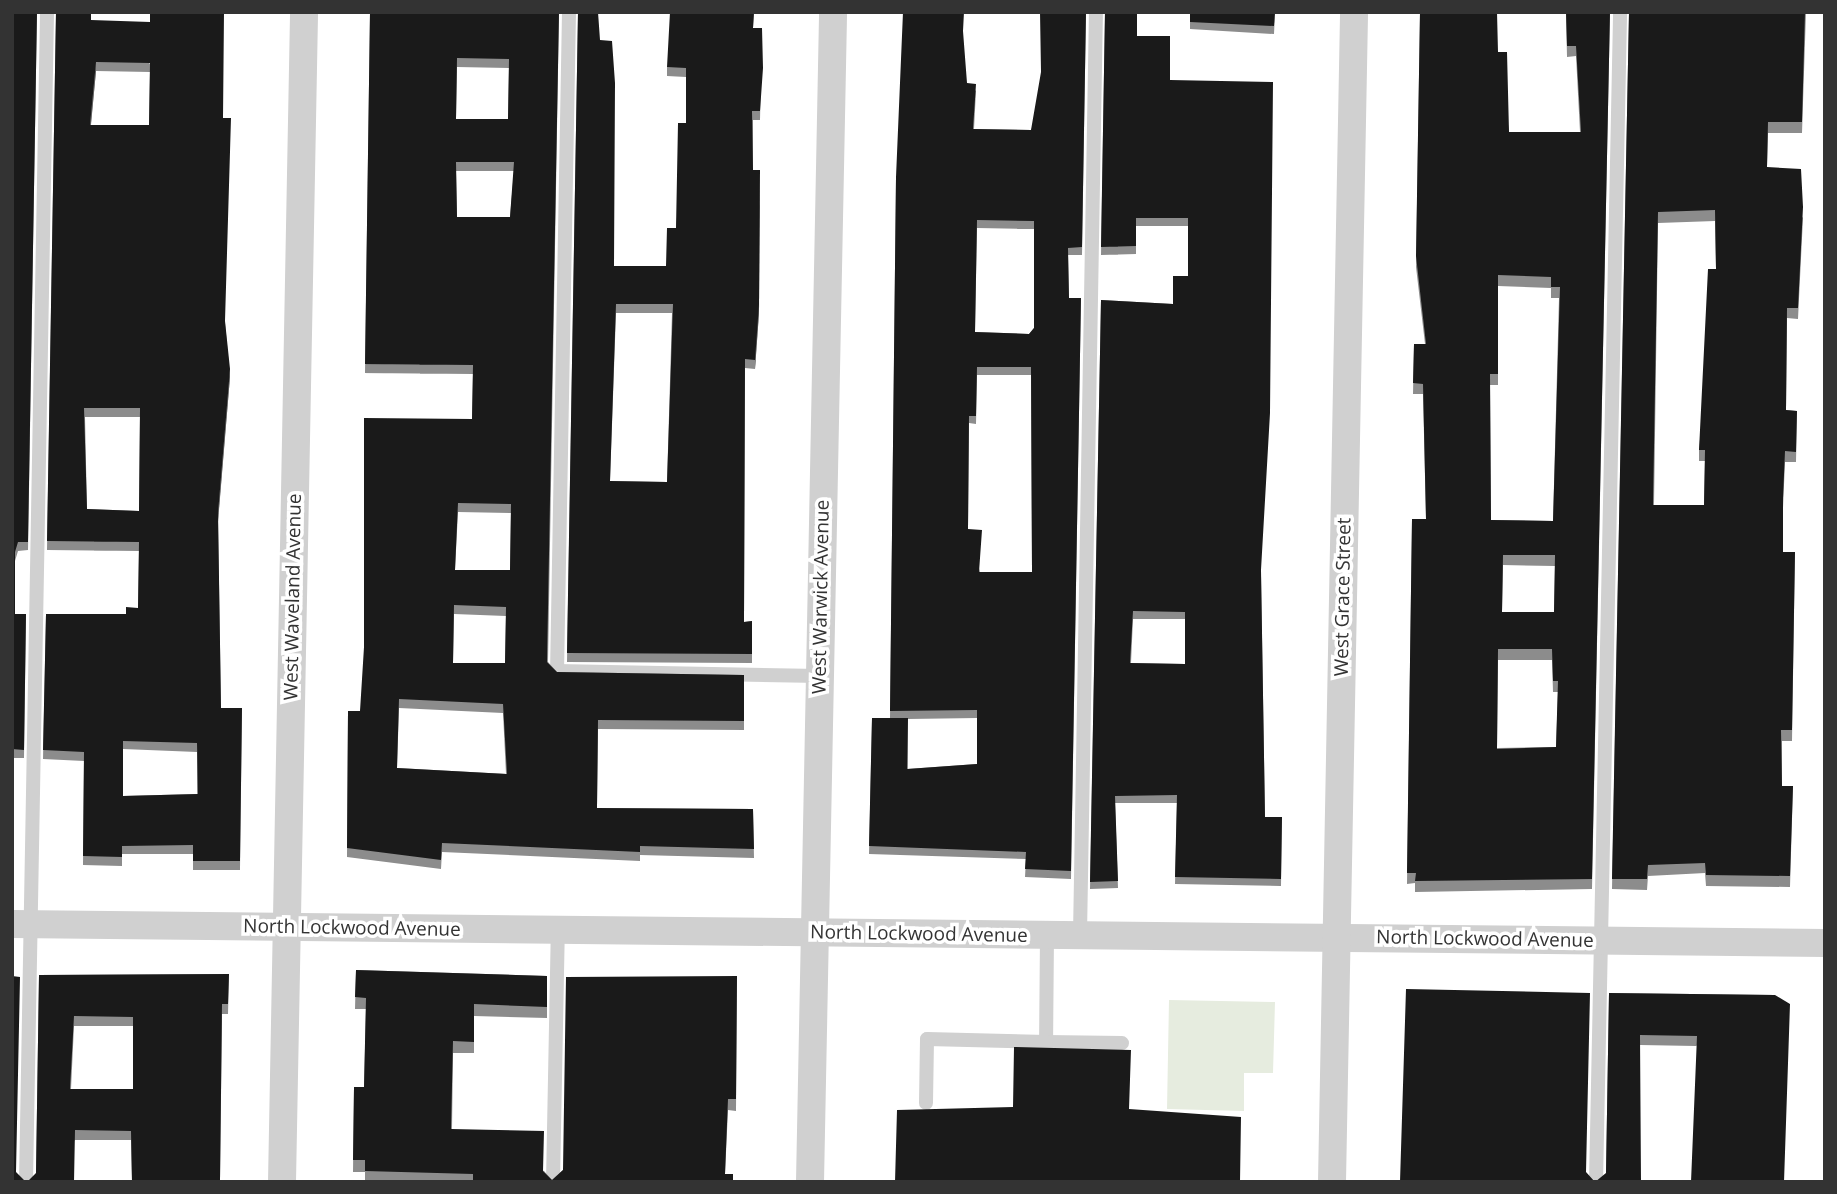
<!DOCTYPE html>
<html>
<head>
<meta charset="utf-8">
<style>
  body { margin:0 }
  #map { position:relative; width:1837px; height:1194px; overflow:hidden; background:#fff; font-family:"Open Sans",sans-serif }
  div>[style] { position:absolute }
  .green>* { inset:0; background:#e6ecdf }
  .lane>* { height:14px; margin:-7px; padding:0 7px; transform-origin:7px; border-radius:7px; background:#d0d0d0 }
  .street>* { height:28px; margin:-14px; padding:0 14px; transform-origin:14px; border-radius:14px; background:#d0d0d0 }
  .wall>* { inset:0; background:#8c8c8c }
  .shaded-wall>* { inset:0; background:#5f5f5f }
  .building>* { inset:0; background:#1a1a1a }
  span { translate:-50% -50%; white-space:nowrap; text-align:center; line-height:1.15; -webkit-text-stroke:7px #fff; paint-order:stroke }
  .street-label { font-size:19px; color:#333 }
  .frame { position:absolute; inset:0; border:14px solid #333; pointer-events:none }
</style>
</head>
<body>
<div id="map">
  <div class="green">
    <i style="clip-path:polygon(1169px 1000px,1275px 1002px,1273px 1073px,1244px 1073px,1244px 1111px,1167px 1109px)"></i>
  </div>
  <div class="lane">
    <i style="left:569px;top:12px;width:659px;rotate:91.04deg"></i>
    <i style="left:557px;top:671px;width:263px;rotate:1.1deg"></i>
    <i style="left:1047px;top:935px;width:107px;rotate:90.5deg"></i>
    <i style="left:1046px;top:1042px;width:76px;rotate:0.8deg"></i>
    <i style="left:1080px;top:935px;width:923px;rotate:-89.01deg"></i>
    <i style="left:926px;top:1103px;width:64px;rotate:-89.1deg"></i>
    <i style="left:927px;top:1039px;width:119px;rotate:1.4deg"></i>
    <i style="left:26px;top:1182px;width:1170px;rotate:-88.97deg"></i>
    <i style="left:553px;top:1182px;width:252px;rotate:-88.9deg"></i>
    <i style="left:1596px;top:1182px;width:1170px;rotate:-88.82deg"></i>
  </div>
  <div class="street">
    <i style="left:12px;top:924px;width:1813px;rotate:0.6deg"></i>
    <i style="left:282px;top:1182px;width:1170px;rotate:-88.92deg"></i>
    <i style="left:810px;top:1182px;width:1170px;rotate:-88.87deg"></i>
    <i style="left:1332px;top:1182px;width:1170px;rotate:-88.92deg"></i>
  </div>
  <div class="wall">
    <i style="clip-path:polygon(12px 12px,37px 12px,28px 550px,18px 551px,15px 561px,15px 614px,26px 614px,24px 758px,12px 758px)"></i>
    <i style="clip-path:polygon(evenodd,56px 12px,91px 20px,223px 118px,225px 323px,230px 377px,218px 520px,221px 708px,242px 708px,240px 870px,193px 870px,193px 854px,122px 854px,122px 866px,83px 865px,84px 761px,43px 759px,46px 614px,126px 614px,138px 608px,139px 551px,47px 550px,56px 12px,96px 71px,150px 72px,149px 125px,91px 125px,96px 71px,56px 12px,85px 417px,140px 417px,139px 511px,87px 509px,85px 417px,56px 12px,123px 749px,197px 752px,197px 794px,123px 796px,123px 749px)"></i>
    <i style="clip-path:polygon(evenodd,370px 12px,559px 12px,548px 662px,557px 672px,744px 675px,744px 730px,598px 729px,597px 808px,753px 809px,754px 858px,640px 855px,640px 861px,442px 852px,441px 869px,347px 857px,348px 711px,360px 711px,472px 419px,473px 374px,365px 373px,370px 12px,457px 67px,509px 68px,508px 119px,456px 119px,457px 67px,370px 12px,456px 171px,514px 171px,510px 217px,457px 217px,456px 171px,370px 12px,458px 512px,511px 513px,510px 570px,455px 570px,458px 512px,370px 12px,454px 614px,506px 616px,505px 663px,453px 663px,454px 614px,370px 12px,399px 708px,503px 713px,506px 774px,397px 768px,399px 708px)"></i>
    <i style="clip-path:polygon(evenodd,578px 12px,614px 266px,666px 266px,676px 228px,686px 123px,686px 77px,667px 76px,667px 67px,754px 12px,753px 28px,762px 28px,760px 120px,753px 120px,753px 170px,759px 313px,755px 369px,745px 368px,744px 622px,752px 621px,752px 663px,567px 662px,578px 12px,616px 313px,672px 313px,667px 482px,610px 481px,616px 313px)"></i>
    <i style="clip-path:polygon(evenodd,1086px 12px,1082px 255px,1068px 255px,1069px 298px,1081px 298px,1071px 879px,1025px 877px,1026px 859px,869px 854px,872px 718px,890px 718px,896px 177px,967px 83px,976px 91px,974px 129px,1031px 130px,1086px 12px,977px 228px,1034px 229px,1034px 328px,1029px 334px,975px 332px,977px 228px,1086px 12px,977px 375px,1031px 375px,1032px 572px,980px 572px,968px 529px,969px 423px,976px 424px,977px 375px,1086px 12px,977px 718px,977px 764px,908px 769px,908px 719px,977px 718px)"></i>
    <i style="clip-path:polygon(evenodd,1105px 12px,1137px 36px,1170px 80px,1261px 575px,1265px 817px,1282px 817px,1281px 886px,1175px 884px,1177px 803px,1115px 803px,1118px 888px,1090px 889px,1101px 300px,1173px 304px,1188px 276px,1188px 226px,1136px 226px,1136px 254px,1101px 255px,1105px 12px,1133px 619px,1185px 619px,1185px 664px,1131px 663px,1133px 619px)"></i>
    <i style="clip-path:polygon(1190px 12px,1275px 12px,1274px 34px,1190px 29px)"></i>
    <i style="clip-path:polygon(evenodd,1420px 12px,1498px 52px,1509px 132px,1580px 132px,1576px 56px,1567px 57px,1566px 12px,1610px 12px,1592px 889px,1415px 892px,1415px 883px,1407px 884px,1412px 519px,1426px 519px,1423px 394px,1413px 394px,1414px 344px,1425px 344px,1416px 267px,1420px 12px,1498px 286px,1551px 288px,1551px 298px,1559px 298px,1553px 521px,1491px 520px,1490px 385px,1498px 385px,1498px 286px,1420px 12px,1503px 565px,1555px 566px,1554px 612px,1502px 612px,1503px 565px,1420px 12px,1498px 660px,1552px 660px,1553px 692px,1558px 692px,1556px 747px,1497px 748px,1498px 660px)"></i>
    <i style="clip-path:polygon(evenodd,1629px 12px,1806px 12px,1802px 133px,1768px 133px,1767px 167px,1803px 218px,1798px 319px,1787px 318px,1786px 410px,1797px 411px,1796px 462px,1785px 462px,1783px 508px,1783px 552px,1795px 552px,1792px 741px,1782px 741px,1782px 786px,1793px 786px,1790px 887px,1706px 886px,1705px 873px,1648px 876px,1647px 890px,1612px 889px,1629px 12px,1715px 221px,1716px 269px,1699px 450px,1699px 461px,1705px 461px,1704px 505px,1654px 505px,1658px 223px,1715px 221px)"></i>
    <i style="clip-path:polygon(356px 970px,547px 976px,547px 1018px,474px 1016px,474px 1053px,453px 1053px,452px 1129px,544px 1171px,552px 1180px,563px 1170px,737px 976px,736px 1111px,728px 1110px,725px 1174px,733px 1182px,365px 1182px,365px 1172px,353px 1172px,354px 1087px,364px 1087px,366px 1009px,355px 1009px)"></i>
    <i style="clip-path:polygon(evenodd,229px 974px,228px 1014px,222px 1014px,220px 1182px,132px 1182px,131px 1140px,75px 1140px,36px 1173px,39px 975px,229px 974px,74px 1026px,133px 1026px,133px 1089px,71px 1089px,74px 1026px)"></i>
    <i style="clip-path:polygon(1609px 993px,1775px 995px,1696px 1046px,1640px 1045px,1606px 1173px)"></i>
  </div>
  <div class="shaded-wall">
    <i style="clip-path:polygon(96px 62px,96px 71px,90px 133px,90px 125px)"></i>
    <i style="clip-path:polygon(760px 170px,759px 313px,755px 369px,755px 360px)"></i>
    <i style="clip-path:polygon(230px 369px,230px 377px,218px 522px,218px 513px)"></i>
  </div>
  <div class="building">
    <i style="clip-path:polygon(12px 12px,37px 12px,28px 542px,18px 542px,15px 552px,15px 614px,26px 614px,24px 750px,12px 749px)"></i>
    <i style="clip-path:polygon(evenodd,56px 12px,91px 12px,91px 20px,150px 22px,150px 12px,224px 12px,223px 118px,231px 118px,225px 321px,230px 369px,218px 513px,221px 708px,242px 708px,240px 861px,193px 861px,193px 845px,122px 846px,122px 857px,83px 856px,84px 752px,43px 750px,46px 614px,126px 614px,126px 607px,138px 608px,139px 542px,47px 541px,56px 12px,96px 62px,150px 63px,149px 125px,90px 125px,96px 62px,56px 12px,84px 408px,140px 408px,139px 511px,87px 509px,84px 408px,56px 12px,123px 741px,197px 743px,198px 794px,123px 796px,123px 741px)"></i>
    <i style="clip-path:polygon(evenodd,370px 12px,559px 12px,547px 662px,557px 672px,744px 675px,744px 721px,598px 720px,597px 808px,753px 809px,754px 849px,640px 846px,640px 852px,442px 843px,441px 860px,347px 848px,348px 711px,360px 711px,364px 647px,364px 418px,472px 419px,473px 365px,365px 364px,370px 12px,457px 58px,509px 59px,508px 119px,456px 119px,457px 58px,370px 12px,456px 162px,514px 162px,510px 217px,457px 217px,456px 162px,370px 12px,458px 503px,511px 504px,510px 570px,455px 570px,458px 503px,370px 12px,454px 605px,506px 607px,505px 663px,453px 663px,454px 605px,370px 12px,399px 699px,503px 704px,507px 774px,397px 768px,399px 699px)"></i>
    <i style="clip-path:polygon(evenodd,578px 12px,598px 12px,600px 40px,612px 41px,615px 83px,614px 266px,666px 266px,667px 228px,676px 228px,678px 123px,686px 123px,686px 68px,667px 67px,670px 12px,754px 12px,753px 28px,762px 28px,763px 68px,760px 111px,752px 111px,753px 170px,760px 170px,759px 304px,755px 360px,745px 359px,744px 622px,752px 621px,752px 654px,567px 653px,578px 12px,616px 304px,673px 304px,667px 482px,610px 481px,616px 304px)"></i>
    <i style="clip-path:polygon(evenodd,903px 12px,964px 12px,963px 31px,967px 83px,976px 84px,973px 129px,1031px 130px,1041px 72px,1040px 12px,1086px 12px,1082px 247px,1068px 248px,1069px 298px,1081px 298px,1071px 871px,1025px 869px,1026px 852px,869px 846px,872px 718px,908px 718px,907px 769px,977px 764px,977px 710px,890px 711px,896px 177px,903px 12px,977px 220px,1034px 221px,1034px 328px,1029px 334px,975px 332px,977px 220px,903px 12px,977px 367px,1031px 367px,1032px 572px,979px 572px,982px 530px,968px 529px,969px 416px,976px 416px,977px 367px)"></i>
    <i style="clip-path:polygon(evenodd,1105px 12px,1137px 12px,1137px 36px,1170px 36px,1170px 80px,1273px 82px,1270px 413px,1261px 570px,1265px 817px,1282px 817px,1281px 879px,1175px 877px,1177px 795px,1115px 796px,1118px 881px,1090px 882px,1101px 300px,1173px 304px,1173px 276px,1188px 276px,1188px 218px,1136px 218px,1136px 246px,1101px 247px,1105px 12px,1133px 611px,1185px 612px,1185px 664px,1130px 663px,1133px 611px)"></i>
    <i style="clip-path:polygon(1190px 12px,1275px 12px,1274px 26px,1190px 22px)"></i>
    <i style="clip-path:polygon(evenodd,1420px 12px,1497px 12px,1498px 52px,1507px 52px,1509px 132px,1581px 132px,1576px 46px,1567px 46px,1566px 12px,1610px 12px,1592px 879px,1415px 881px,1416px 873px,1407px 873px,1412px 519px,1426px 519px,1423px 384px,1413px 383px,1414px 344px,1426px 344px,1416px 256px,1420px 12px,1498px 275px,1551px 277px,1551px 287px,1560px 287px,1553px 521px,1491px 520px,1490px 374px,1498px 374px,1498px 275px,1420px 12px,1503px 555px,1555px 555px,1554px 612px,1502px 612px,1503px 555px,1420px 12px,1498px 649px,1552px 649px,1553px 681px,1558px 681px,1556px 747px,1497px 749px,1498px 649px)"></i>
    <i style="clip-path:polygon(evenodd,1629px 12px,1805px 12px,1802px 122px,1768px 122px,1767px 167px,1801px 169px,1803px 207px,1798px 308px,1787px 308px,1786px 410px,1797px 411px,1796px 452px,1785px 451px,1783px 498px,1783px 552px,1795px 552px,1792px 730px,1781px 730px,1782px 786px,1793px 786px,1790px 876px,1706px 875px,1705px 863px,1648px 865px,1647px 879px,1612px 879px,1629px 12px,1715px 210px,1716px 269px,1708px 269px,1699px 450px,1705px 450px,1704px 505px,1653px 505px,1658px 212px,1715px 210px)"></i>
    <i style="clip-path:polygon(356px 970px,547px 976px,547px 1007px,474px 1004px,474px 1042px,453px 1041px,451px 1129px,544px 1131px,543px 1171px,552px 1180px,563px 1170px,566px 977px,737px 976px,736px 1099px,728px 1099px,725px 1174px,733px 1174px,733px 1182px,473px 1182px,473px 1174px,365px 1171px,365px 1160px,353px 1160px,354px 1087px,364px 1087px,366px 998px,355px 997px)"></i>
    <i style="clip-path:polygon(evenodd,229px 974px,228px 1004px,222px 1004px,220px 1181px,208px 1180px,208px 1182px,132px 1182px,131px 1131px,75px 1130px,74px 1182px,27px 1182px,36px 1173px,39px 975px,229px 974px,74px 1016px,133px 1017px,133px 1089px,70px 1089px,74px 1016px)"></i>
    <i style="clip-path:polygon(12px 976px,20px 977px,16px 1172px,26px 1182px,12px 1182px)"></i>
    <i style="clip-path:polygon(1406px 989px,1590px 993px,1586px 1172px,1595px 1182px,1400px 1182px)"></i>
    <i style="clip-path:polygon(1609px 993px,1775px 995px,1790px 1004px,1784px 1182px,1691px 1182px,1697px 1036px,1640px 1035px,1641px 1182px,1595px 1182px,1606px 1173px)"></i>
    <i style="clip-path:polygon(1014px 1047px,1131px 1050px,1129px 1109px,1241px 1117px,1240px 1182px,895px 1182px,897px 1110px,1013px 1107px)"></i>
  </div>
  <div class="street-label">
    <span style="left:293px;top:597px;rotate:-89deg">West Waveland Avenue</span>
    <span style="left:821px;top:597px;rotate:-89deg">West Warwick Avenue</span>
    <span style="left:1343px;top:597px;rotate:-89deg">West Grace Street</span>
    <span style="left:352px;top:928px;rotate:1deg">North Lockwood Avenue</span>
    <span style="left:919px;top:934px;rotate:1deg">North Lockwood Avenue</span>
    <span style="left:1485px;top:939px;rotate:1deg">North Lockwood Avenue</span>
  </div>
  <div class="frame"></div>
</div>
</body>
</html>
